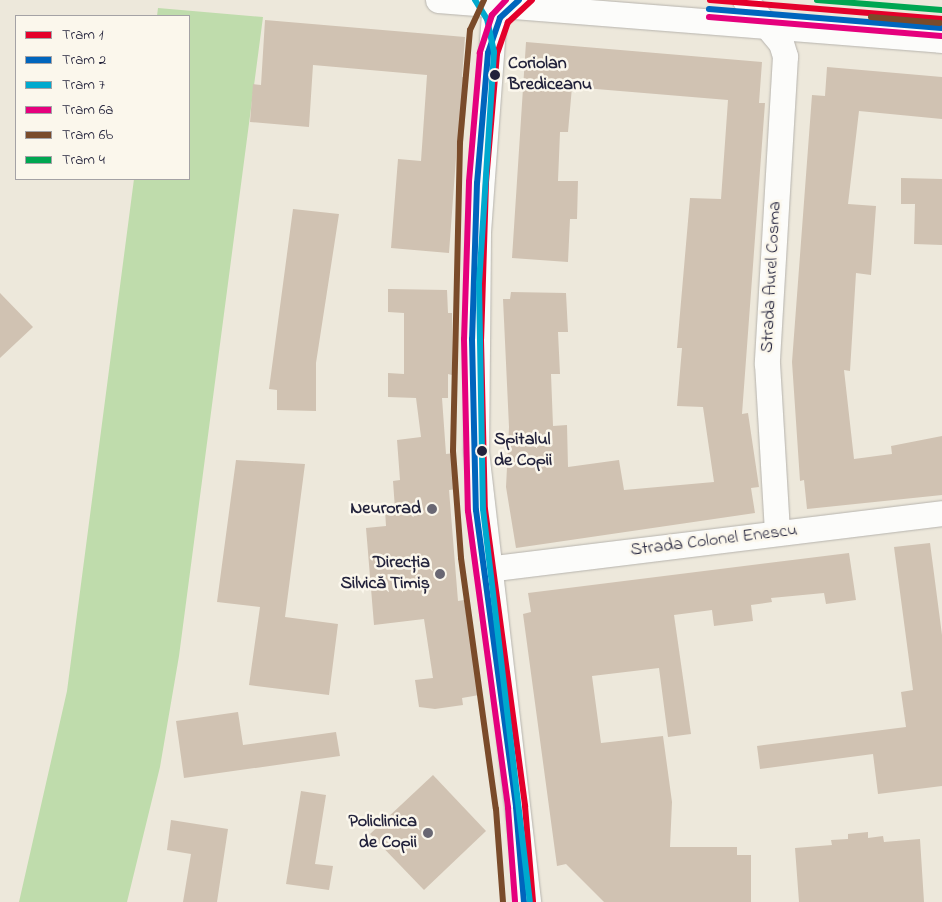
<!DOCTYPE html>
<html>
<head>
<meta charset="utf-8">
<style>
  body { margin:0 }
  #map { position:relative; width:942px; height:902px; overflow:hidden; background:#ede8db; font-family:"Indie Flower",sans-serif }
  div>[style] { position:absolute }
  .green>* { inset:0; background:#bfdcac }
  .building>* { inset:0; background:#d0c2b2 }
  .roads { filter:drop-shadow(0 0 1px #b6b3ad) drop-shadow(0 0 1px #b6b3ad) }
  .minor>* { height:25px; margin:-12.5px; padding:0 12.5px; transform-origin:12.5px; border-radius:12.5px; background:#fcfcfa }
  .tram-1>* { height:6px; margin:-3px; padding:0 3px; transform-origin:3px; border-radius:3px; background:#e4002b }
  .tram-2>* { height:6px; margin:-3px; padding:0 3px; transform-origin:3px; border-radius:3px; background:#0065bd }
  .tram-3>* { height:6px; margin:-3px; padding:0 3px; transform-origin:3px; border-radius:3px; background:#00a9ce }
  .tram-4>* { height:6px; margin:-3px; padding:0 3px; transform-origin:3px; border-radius:3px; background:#e5007d }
  .tram-5>* { height:6px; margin:-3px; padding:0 3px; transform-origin:3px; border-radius:3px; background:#7a4b2a }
  .tram-6>* { height:6px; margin:-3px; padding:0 3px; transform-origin:3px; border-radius:3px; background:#00a651 }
  .dots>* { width:14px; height:14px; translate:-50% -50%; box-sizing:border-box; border:2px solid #fbf7ec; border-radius:50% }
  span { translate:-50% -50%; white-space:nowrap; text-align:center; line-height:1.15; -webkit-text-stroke:5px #fbf7ec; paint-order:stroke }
  .stop-label { font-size:18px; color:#22223b; font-weight:700 }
  .left { translate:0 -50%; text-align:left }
  .street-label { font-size:18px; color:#22223b }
  .poi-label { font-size:18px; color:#22223b; font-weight:700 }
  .right { translate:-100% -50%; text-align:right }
  .legend { position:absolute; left:15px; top:15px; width:175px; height:165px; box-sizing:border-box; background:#fbf7ec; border:1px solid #a4a2a5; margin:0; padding:6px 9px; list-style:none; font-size:15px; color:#22223b }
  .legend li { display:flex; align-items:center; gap:10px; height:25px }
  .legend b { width:25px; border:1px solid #a4a2a5 }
</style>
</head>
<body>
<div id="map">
  <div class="green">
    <i style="clip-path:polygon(158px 8px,263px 17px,179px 656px,160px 767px,127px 902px,19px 902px,67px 691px,134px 179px,189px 179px,189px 16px,157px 16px)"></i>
  </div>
  <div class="building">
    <i style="clip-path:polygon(265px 20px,465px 37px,462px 77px,468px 78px,463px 145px,457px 144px,449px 253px,391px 248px,398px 159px,421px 161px,427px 75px,313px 65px,309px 127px,250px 122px,253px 84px,261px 85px)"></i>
    <i style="clip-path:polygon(526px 42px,762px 62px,759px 103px,765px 103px,742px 414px,748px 413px,759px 487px,751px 488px,755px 513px,516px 548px,506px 487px,509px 427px,503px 299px,510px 299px,511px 292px,566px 293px,568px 332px,558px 332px,560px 374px,551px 374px,553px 426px,567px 425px,568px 467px,619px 460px,624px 490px,714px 482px,703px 407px,677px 406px,682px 348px,677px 348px,690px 198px,721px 199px,728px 100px,572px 87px,568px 132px,560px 132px,558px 181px,578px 181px,577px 219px,570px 219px,568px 262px,512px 258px)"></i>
    <i style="clip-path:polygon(827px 67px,942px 77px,942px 119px,859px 111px,848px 204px,876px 206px,871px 275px,856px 273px,850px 371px,844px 370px,854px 459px,892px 454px,891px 446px,942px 436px,942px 495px,807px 509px,804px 480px,800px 481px,792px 362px,812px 95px,825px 96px)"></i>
    <i style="clip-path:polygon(901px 178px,942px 179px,942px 245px,914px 244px,915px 204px,901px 204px)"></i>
    <i style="clip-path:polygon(293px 209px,339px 214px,316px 363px,316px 411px,277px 410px,277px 390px,269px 389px)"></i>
    <i style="clip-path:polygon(388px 289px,447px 290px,448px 313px,452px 313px,452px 375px,448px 374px,448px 398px,442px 398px,446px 454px,455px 453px,457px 474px,458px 489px,449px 490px,458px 601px,464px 600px,479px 695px,462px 698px,463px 705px,435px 709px,419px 707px,415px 680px,433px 678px,424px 619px,374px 625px,366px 528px,386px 526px,385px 510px,395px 509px,393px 481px,400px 480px,397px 440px,421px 437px,416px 398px,388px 397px,388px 373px,404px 374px,404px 313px,388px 312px)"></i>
    <i style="clip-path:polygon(0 293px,33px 327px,0 358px)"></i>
    <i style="clip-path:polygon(236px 460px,305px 464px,285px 617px,338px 624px,329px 695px,249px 685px,260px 607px,217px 602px)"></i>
    <i style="clip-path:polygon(930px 543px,942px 635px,942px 786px,878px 794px,873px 754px,760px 769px,757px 746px,906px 727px,901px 692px,913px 690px,894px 547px)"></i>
    <i style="clip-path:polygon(849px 553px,856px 600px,826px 604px,824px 593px,771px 598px,772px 602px,751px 605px,753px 621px,714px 626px,712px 610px,674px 615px,691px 734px,668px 737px,659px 668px,592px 676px,601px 743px,663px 736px,672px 802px,670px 847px,737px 847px,737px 855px,751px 855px,751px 902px,604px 902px,566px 864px,557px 866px,523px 614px,531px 612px,528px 593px)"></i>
    <i style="clip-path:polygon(238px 712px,243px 745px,336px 732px,340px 756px,184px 778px,176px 721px)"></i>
    <i style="clip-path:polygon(433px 775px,486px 831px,424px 890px,370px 834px)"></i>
    <i style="clip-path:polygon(301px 791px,326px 795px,315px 864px,333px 866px,329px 890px,286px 884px)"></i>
    <i style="clip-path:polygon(171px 820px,228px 829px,217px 902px,183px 902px,191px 854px,167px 850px)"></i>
    <i style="clip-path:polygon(868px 832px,868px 838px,883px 836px,884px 842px,920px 839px,924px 902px,799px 902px,795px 848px,832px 845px,831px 840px,848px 839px,848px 834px)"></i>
  </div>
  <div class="roads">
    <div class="minor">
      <i style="left:438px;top:0;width:506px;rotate:4.54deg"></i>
      <i style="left:495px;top:0;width:234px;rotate:94.2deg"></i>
      <i style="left:478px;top:233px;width:218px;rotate:90.5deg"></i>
      <i style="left:476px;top:451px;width:454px;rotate:83.4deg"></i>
      <i style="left:745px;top:0;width:56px;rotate:50.1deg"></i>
      <i style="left:781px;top:43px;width:14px;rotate:73deg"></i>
      <i style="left:785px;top:56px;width:308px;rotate:93.4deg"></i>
      <i style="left:767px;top:363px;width:170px;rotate:86.6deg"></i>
      <i style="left:487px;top:569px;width:458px;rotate:-7deg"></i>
    </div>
  </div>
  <div class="tram-1">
    <i style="left:532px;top:0;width:33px;rotate:137deg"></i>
    <i style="left:508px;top:22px;width:34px;rotate:109deg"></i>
    <i style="left:497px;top:54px;width:129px;rotate:94.9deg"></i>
    <i style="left:486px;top:183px;width:156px;rotate:91.8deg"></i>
    <i style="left:481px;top:339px;width:170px;rotate:88.7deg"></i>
    <i style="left:485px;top:509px;width:300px;rotate:82.3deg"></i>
    <i style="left:525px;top:806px;width:96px;rotate:85.2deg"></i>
    <i style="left:710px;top:0;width:233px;rotate:4.7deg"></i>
  </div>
  <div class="tram-2">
    <i style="left:519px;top:0;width:26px;rotate:137deg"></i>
    <i style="left:500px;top:18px;width:37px;rotate:109deg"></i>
    <i style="left:488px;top:53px;width:130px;rotate:94.8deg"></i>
    <i style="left:477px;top:183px;width:156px;rotate:91.8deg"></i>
    <i style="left:472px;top:339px;width:171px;rotate:88.7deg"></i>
    <i style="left:476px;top:510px;width:300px;rotate:82.3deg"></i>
    <i style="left:516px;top:807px;width:95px;rotate:85.2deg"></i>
    <i style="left:709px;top:9px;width:233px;rotate:4.7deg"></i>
  </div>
  <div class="tram-3">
    <i style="left:475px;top:0;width:22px;rotate:58deg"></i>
    <i style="left:487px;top:19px;width:34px;rotate:78deg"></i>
    <i style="left:494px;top:52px;width:231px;rotate:93.7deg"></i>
    <i style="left:479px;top:283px;width:226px;rotate:89deg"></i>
    <i style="left:483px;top:509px;width:395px;rotate:83.2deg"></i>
  </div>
  <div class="tram-4">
    <i style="left:506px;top:0;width:21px;rotate:133deg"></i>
    <i style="left:492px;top:15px;width:40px;rotate:108deg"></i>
    <i style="left:480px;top:53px;width:129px;rotate:94.9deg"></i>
    <i style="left:469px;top:182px;width:157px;rotate:91.8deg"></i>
    <i style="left:464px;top:339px;width:172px;rotate:88.7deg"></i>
    <i style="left:468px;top:511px;width:300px;rotate:82.3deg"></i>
    <i style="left:508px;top:808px;width:94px;rotate:85.7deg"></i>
    <i style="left:709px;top:17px;width:233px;rotate:4.7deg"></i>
  </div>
  <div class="tram-5">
    <i style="left:484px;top:0;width:33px;rotate:115deg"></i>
    <i style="left:470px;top:30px;width:113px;rotate:95.1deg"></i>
    <i style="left:460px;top:143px;width:308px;rotate:91.3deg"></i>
    <i style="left:453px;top:451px;width:107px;rotate:85.7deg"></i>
    <i style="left:461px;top:558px;width:253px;rotate:82.1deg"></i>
    <i style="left:496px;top:809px;width:93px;rotate:85.7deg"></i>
    <i style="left:871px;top:17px;width:69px;rotate:5deg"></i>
  </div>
  <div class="tram-6">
    <i style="left:817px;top:0;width:125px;rotate:4.6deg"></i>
  </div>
  <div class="dots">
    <i style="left:495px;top:75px;background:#22223b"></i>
    <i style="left:482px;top:451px;background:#22223b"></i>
    <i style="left:432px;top:509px;background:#696773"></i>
    <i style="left:440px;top:574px;background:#696773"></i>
    <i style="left:428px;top:833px;background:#696773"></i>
  </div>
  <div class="stop-label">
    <span class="left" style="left:508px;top:75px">Coriolan<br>Brediceanu</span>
    <span class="left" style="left:494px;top:451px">Spitalul<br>de Copii</span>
  </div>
  <div class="street-label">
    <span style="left:772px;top:277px;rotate:-87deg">Strada Aurel Cosma</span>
    <span style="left:714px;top:541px;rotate:-7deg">Strada Colonel Enescu</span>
  </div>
  <div class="poi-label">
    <span class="right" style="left:421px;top:509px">Neurorad</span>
    <span class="right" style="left:430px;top:574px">Direcția<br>Silvică Timiș</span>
    <span class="right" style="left:417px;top:833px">Policlinica<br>de Copii</span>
  </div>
  <ul class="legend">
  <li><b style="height:6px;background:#e4002b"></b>Tram 1</li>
  <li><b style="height:6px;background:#0065bd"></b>Tram 2</li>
  <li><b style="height:6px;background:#00a9ce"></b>Tram 7</li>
  <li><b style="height:6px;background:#e5007d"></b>Tram 6a</li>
  <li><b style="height:6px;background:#7a4b2a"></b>Tram 6b</li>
  <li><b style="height:6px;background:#00a651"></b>Tram 4</li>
  </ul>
</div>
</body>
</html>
